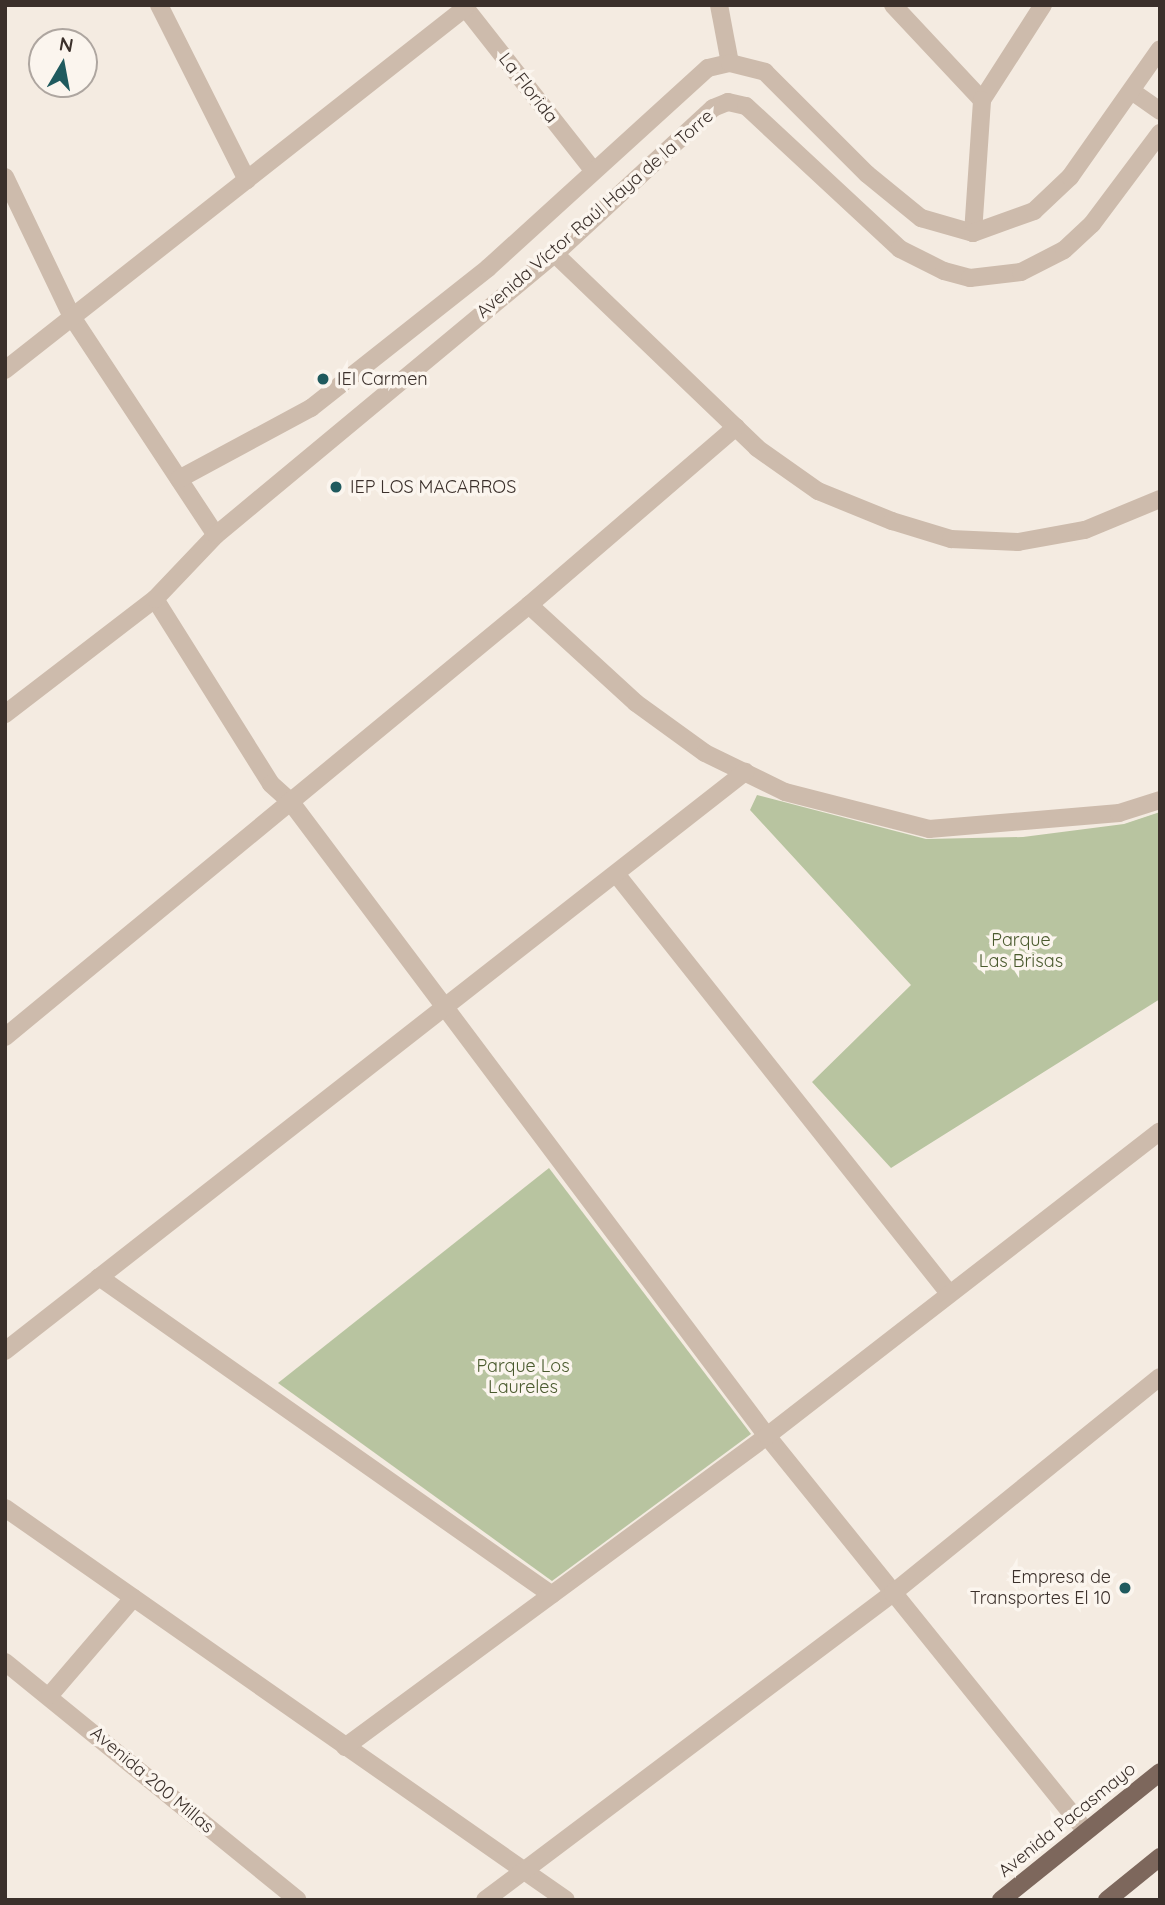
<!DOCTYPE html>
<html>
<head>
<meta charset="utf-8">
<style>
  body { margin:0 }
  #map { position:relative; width:1165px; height:1905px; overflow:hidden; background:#f4ebe1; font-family:Quicksand,sans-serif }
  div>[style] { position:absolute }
  .green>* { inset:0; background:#b8c4a0 }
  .minor>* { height:18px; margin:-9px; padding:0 9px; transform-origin:9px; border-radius:9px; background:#cdbbac }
  .major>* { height:18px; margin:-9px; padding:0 9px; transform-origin:9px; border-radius:9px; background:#7d675c }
  .dots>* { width:19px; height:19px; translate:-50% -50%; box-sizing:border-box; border:4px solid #fbf5ee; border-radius:50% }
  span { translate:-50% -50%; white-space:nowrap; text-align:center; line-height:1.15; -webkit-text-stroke:7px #fbf5ee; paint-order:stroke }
  .street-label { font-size:18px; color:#3b302b }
  .poi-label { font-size:18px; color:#3b302b }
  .left { translate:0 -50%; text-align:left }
  .right { translate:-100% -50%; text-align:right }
  .park-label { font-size:18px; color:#4a5a2e }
  .frame { position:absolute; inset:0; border:7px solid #3b302b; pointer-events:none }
  .north { position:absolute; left:28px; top:28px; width:70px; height:70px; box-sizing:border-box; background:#fbf5ee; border:2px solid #aea6a0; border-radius:50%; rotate:10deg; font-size:19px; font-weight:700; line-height:28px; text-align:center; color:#3b302b }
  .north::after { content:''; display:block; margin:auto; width:24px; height:32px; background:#1f5a5e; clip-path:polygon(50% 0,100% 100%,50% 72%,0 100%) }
</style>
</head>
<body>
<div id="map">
  <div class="green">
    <i style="clip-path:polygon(757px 795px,926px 839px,1023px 837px,1124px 824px,1160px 812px,1160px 999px,891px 1168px,812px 1082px,911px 985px,750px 810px)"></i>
    <i style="clip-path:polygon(549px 1168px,751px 1434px,552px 1581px,278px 1383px)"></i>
  </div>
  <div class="minor">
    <i style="left:159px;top:5px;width:196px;rotate:63.3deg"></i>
    <i style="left:463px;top:5px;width:210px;rotate:51.8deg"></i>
    <i style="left:719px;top:5px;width:59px;rotate:79.3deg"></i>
    <i style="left:893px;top:5px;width:130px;rotate:46.9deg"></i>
    <i style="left:982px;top:100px;width:113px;rotate:-57.3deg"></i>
    <i style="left:1133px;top:92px;width:33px;rotate:35deg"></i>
    <i style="left:5px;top:177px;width:155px;rotate:64.4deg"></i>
    <i style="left:72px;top:317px;width:261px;rotate:56.6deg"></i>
    <i style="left:973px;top:233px;width:133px;rotate:-86.1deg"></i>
    <i style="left:555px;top:254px;width:280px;rotate:43.8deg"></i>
    <i style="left:757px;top:448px;width:75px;rotate:35.2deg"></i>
    <i style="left:818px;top:491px;width:80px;rotate:22.1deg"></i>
    <i style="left:892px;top:521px;width:62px;rotate:17deg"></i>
    <i style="left:951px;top:539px;width:67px;rotate:2.6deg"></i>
    <i style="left:1018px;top:542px;width:68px;rotate:-10.2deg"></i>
    <i style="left:1085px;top:530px;width:81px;rotate:-22.5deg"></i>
    <i style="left:5px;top:370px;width:585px;rotate:-38.2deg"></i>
    <i style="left:179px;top:479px;width:150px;rotate:-28.3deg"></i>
    <i style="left:311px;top:408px;width:226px;rotate:-38.3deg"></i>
    <i style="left:488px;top:268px;width:297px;rotate:-42.3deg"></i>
    <i style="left:708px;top:68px;width:23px;rotate:-13deg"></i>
    <i style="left:730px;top:63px;width:36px;rotate:14deg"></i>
    <i style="left:765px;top:72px;width:144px;rotate:45deg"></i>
    <i style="left:867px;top:174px;width:70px;rotate:39.2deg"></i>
    <i style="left:921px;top:218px;width:54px;rotate:16.1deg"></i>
    <i style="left:973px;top:233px;width:65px;rotate:-19.8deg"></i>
    <i style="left:1034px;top:211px;width:50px;rotate:-43.4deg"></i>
    <i style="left:1070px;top:177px;width:156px;rotate:-54.9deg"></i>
    <i style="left:155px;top:599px;width:218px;rotate:57.9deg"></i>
    <i style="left:271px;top:784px;width:25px;rotate:42deg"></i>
    <i style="left:290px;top:801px;width:794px;rotate:53.09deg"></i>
    <i style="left:767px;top:1436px;width:506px;rotate:51.09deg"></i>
    <i style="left:529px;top:605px;width:145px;rotate:42.5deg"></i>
    <i style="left:636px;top:703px;width:85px;rotate:35.9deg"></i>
    <i style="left:705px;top:753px;width:89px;rotate:26deg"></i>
    <i style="left:785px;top:792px;width:149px;rotate:14.4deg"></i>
    <i style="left:929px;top:829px;width:191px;rotate:-4.8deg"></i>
    <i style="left:1119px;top:813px;width:43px;rotate:-17.6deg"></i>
    <i style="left:5px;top:714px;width:189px;rotate:-37.5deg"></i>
    <i style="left:155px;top:599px;width:88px;rotate:-46.4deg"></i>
    <i style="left:216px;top:535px;width:440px;rotate:-39.7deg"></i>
    <i style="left:555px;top:254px;width:215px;rotate:-42.7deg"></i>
    <i style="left:713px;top:108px;width:16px;rotate:-22deg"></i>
    <i style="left:728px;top:102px;width:18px;rotate:13deg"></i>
    <i style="left:746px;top:106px;width:210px;rotate:42.9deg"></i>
    <i style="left:900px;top:249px;width:49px;rotate:26.6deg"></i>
    <i style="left:944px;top:271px;width:27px;rotate:15deg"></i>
    <i style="left:970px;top:278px;width:51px;rotate:-6.7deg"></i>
    <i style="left:1021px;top:272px;width:48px;rotate:-27.1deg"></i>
    <i style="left:1064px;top:250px;width:38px;rotate:-43deg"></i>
    <i style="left:1092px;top:224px;width:114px;rotate:-53.2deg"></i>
    <i style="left:617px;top:875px;width:532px;rotate:51.56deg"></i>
    <i style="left:5px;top:1037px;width:679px;rotate:-39.5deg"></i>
    <i style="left:529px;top:605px;width:273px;rotate:-40.7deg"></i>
    <i style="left:99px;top:1277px;width:553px;rotate:35.07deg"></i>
    <i style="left:5px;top:1351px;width:940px;rotate:-38.04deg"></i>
    <i style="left:5px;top:1508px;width:684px;rotate:34.94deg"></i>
    <i style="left:5px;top:1662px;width:377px;rotate:39.1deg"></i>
    <i style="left:50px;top:1695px;width:128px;rotate:-49.4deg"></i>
    <i style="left:345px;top:1747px;width:524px;rotate:-36.39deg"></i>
    <i style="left:767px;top:1436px;width:497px;rotate:-37.8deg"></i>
    <i style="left:485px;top:1900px;width:511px;rotate:-36.96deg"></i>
    <i style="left:893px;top:1593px;width:343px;rotate:-39deg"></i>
  </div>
  <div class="major">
    <i style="left:1001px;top:1900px;width:204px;rotate:-38.8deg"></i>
    <i style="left:1107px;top:1900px;width:68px;rotate:-39.1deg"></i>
  </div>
  <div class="dots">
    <i style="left:323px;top:379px;background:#1f5a5e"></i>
    <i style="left:336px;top:487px;background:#1f5a5e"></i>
    <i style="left:1125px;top:1588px;background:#1f5a5e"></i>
  </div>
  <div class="street-label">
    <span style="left:528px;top:88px;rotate:52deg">La Florida</span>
    <span style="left:595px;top:214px;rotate:-41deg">Avenida Víctor Raúl Haya de la Torre</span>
    <span style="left:152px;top:1780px;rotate:40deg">Avenida 200 Millas</span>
    <span style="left:1067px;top:1820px;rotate:-39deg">Avenida Pacasmayo</span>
  </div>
  <div class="poi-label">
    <span class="left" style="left:337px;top:379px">IEI Carmen</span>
    <span class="left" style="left:350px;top:487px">IEP LOS MACARROS</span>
    <span class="right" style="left:1111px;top:1588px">Empresa de<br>Transportes El 10</span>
  </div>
  <div class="park-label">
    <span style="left:1021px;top:951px">Parque<br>Las Brisas</span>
    <span style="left:523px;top:1377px">Parque Los<br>Laureles</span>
  </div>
  <div class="frame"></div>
  <div class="north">N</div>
</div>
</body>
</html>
